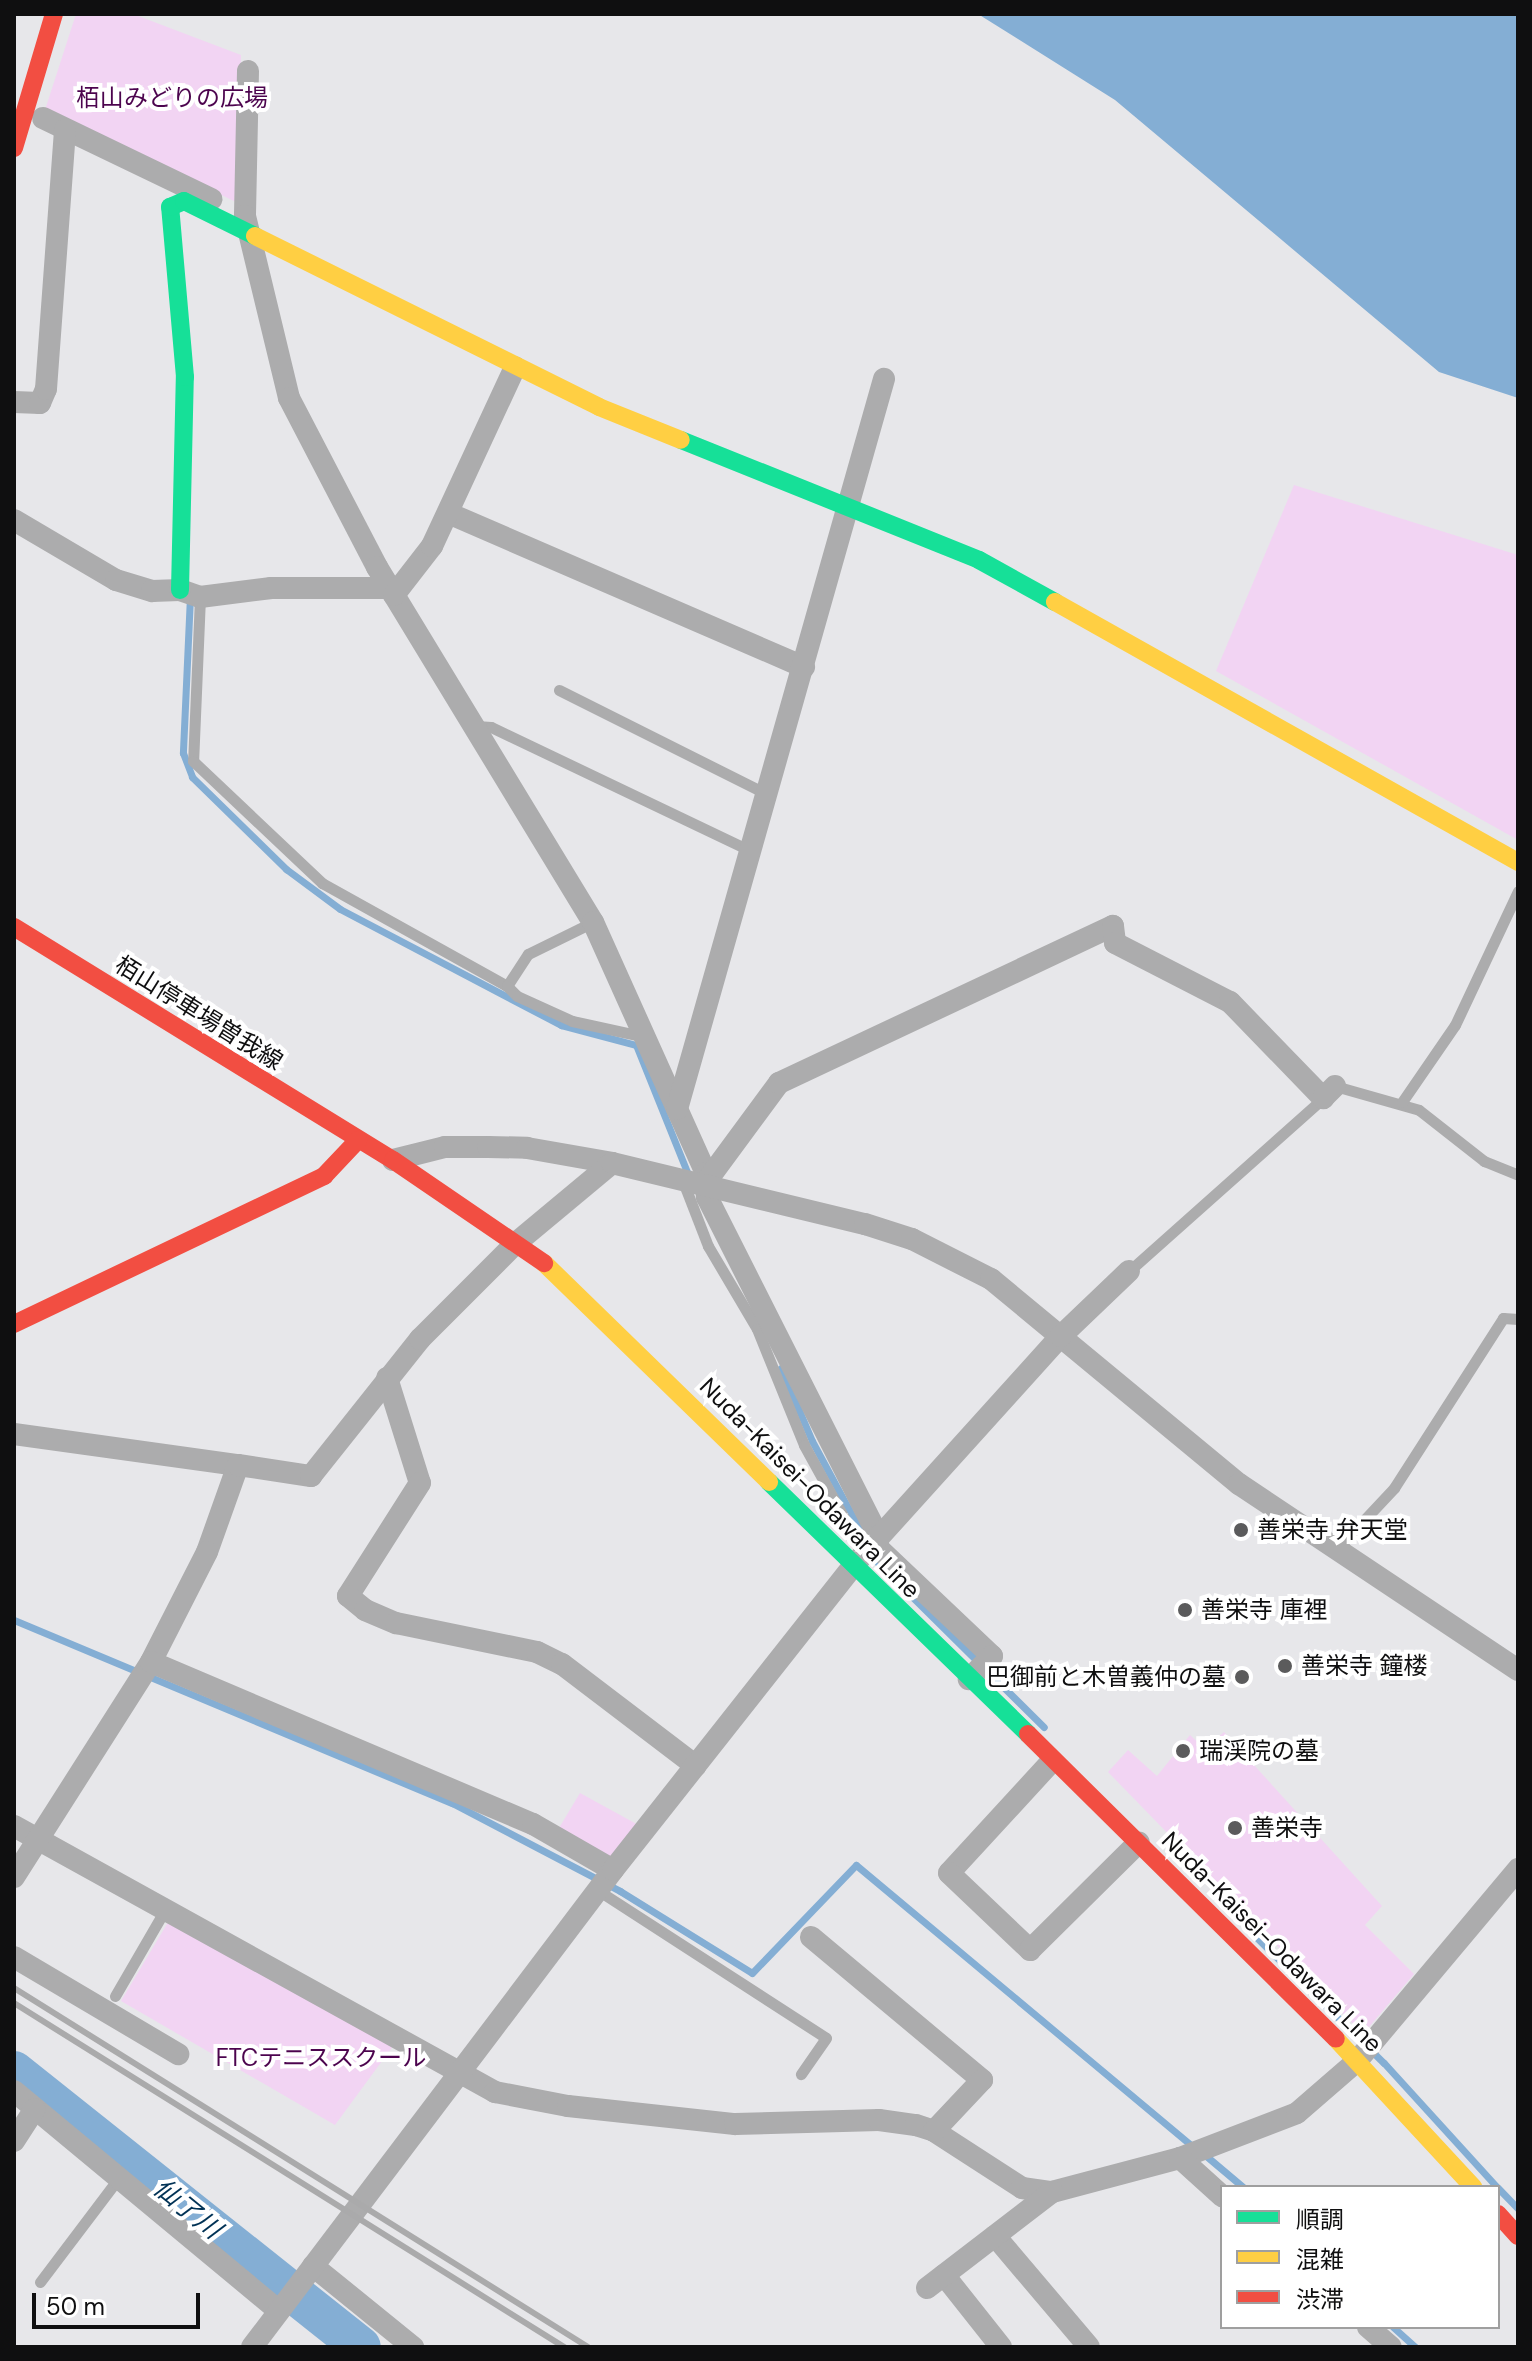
<!DOCTYPE html>
<html>
<head>
<meta charset="utf-8">
<style>
  body { margin:0 }
  #map { position:relative; width:1532px; height:2361px; overflow:hidden; background:#e7e7ea; font-family:"DM Sans","Noto Sans JP",sans-serif }
  div>[style] { position:absolute }
  .green>* { inset:0; background:#f2d4f3 }
  .water>* { inset:0; background:#84aed4 }
  .stream>* { height:7px; margin:-3.5px; padding:0 3.5px; transform-origin:3.5px; border-radius:3.5px; background:#84aed4 }
  .river>* { height:40px; margin:-20px; padding:0 20px; transform-origin:20px; border-radius:20px; background:#84aed4 }
  .lane>* { height:11px; margin:-5.5px; padding:0 5.5px; transform-origin:5.5px; border-radius:5.5px; background:#acacad }
  .street>* { height:22px; margin:-11px; padding:0 11px; transform-origin:11px; border-radius:11px; background:#acacad }
  .fast>* { height:18px; margin:-9px; padding:0 9px; transform-origin:9px; border-radius:9px; background:#16e098 }
  .slow>* { height:18px; margin:-9px; padding:0 9px; transform-origin:9px; border-radius:9px; background:#ffcf43 }
  .jam>* { height:18px; margin:-9px; padding:0 9px; transform-origin:9px; border-radius:9px; background:#f24e42 }
  .rail>* { height:6px; margin:-3px; padding:0 3px; transform-origin:3px; border-radius:3px; background:#aaaaab }
  .dots>* { width:22px; height:22px; translate:-50% -50%; box-sizing:border-box; border:4px solid #fff; border-radius:50% }
  span { translate:-50% -50%; white-space:nowrap; text-align:center; line-height:1.15; -webkit-text-stroke:8px #fff; paint-order:stroke }
  .park-label { font-size:24px; color:#4c044e }
  .street-label { font-size:24px; color:#0f0f10 }
  .poi-label { font-size:24px; color:#0f0f10 }
  .left { translate:0 -50%; text-align:left }
  .right { translate:-100% -50%; text-align:right }
  .water-label { font-size:26px; color:#013255; font-style:italic }
  .frame { position:absolute; inset:0; border:16px solid #0f0f10; pointer-events:none }
  .legend { position:absolute; left:1220px; top:2185px; width:280px; height:144px; box-sizing:border-box; background:#fff; border:2px solid #9f9f9f; margin:0; padding:10px 14px; list-style:none; font-size:24px; color:#0f0f10 }
  .legend li { display:flex; align-items:center; gap:16px; height:40px }
  .legend b { width:40px; border:2px solid #9f9f9f }
  .scale { position:absolute; left:32px; top:2293px; width:168px; height:36px; box-sizing:border-box; border:4px solid #0f0f10; border-top:0; padding-left:10px; font-size:24px; line-height:28px; white-space:nowrap; color:#0f0f10; -webkit-text-stroke:6px #fff; paint-order:stroke }
</style>
</head>
<body>
<div id="map">
  <div class="green">
    <i style="clip-path:polygon(76px 14px,133px 14px,241px 55px,238px 203px,45px 110px)"></i>
    <i style="clip-path:polygon(1294px 485px,1518px 555px,1518px 840px,1216px 671px)"></i>
    <i style="clip-path:polygon(1224px 1732px,1382px 1906px,1365px 1925px,1414px 1974px,1363px 2034px,1108px 1772px,1128px 1750px,1157px 1776px,1190px 1735px,1205px 1749px)"></i>
    <i style="clip-path:polygon(580px 1793px,642px 1827px,612px 1865px,556px 1833px)"></i>
    <i style="clip-path:polygon(170px 1919px,396px 2042px,335px 2125px,121px 2001px)"></i>
  </div>
  <div class="water">
    <i style="clip-path:polygon(978px 14px,1518px 14px,1518px 398px,1439px 372px,1115px 100px)"></i>
  </div>
  <div class="stream">
    <i style="left:190px;top:596px;width:157px;rotate:92.6deg"></i>
    <i style="left:183px;top:753px;width:26px;rotate:69deg"></i>
    <i style="left:192px;top:777px;width:132px;rotate:44.4deg"></i>
    <i style="left:286px;top:869px;width:67px;rotate:36.5deg"></i>
    <i style="left:340px;top:909px;width:250px;rotate:27.7deg"></i>
    <i style="left:561px;top:1025px;width:78px;rotate:14.9deg"></i>
    <i style="left:636px;top:1045px;width:142px;rotate:68.1deg"></i>
    <i style="left:781px;top:1368px;width:79px;rotate:67deg"></i>
    <i style="left:812px;top:1441px;width:116px;rotate:61.7deg"></i>
    <i style="left:876px;top:1561px;width:236px;rotate:44.7deg"></i>
    <i style="left:14px;top:1620px;width:475px;rotate:22.7deg"></i>
    <i style="left:452px;top:1803px;width:190px;rotate:27.6deg"></i>
    <i style="left:620px;top:1891px;width:155px;rotate:31.8deg"></i>
    <i style="left:752px;top:1973px;width:150px;rotate:-46.1deg"></i>
    <i style="left:856px;top:1865px;width:441px;rotate:39.9deg"></i>
    <i style="left:1252px;top:1933px;width:185px;rotate:44.6deg"></i>
    <i style="left:1384px;top:2063px;width:168px;rotate:47.7deg"></i>
    <i style="left:1205px;top:2155px;width:50px;rotate:40.1deg"></i>
    <i style="left:1498px;top:2188px;width:29px;rotate:46deg"></i>
    <i style="left:1393px;top:2327px;width:30px;rotate:42deg"></i>
  </div>
  <div class="river">
    <i style="left:14px;top:2071px;width:443px;rotate:38.5deg"></i>
  </div>
  <div class="lane">
    <i style="left:200px;top:597px;width:164px;rotate:92.4deg"></i>
    <i style="left:193px;top:761px;width:178px;rotate:43.4deg"></i>
    <i style="left:322px;top:883px;width:212px;rotate:29.1deg"></i>
    <i style="left:507px;top:986px;width:38px;rotate:-57deg"></i>
    <i style="left:528px;top:954px;width:72px;rotate:-26.2deg"></i>
    <i style="left:559px;top:690px;width:233px;rotate:26.6deg"></i>
    <i style="left:476px;top:726px;width:15px;rotate:4deg"></i>
    <i style="left:491px;top:727px;width:286px;rotate:25.5deg"></i>
    <i style="left:507px;top:986px;width:14px;rotate:45deg"></i>
    <i style="left:517px;top:996px;width:60px;rotate:24.4deg"></i>
    <i style="left:572px;top:1021px;width:76px;rotate:12.2deg"></i>
    <i style="left:1335px;top:1086px;width:87px;rotate:15.9deg"></i>
    <i style="left:1419px;top:1110px;width:83px;rotate:38.1deg"></i>
    <i style="left:1484px;top:1161px;width:37px;rotate:22deg"></i>
    <i style="left:1402px;top:1102px;width:93px;rotate:-55.5deg"></i>
    <i style="left:1455px;top:1025px;width:148px;rotate:-64.8deg"></i>
    <i style="left:682px;top:1179px;width:72px;rotate:68.8deg"></i>
    <i style="left:708px;top:1246px;width:96px;rotate:59.4deg"></i>
    <i style="left:757px;top:1329px;width:125px;rotate:67.9deg"></i>
    <i style="left:804px;top:1445px;width:124px;rotate:61.2deg"></i>
    <i style="left:1129px;top:1271px;width:260px;rotate:-41.7deg"></i>
    <i style="left:1336px;top:1550px;width:85px;rotate:-46.9deg"></i>
    <i style="left:1394px;top:1488px;width:202px;rotate:-57.3deg"></i>
    <i style="left:1503px;top:1318px;width:15px;rotate:4deg"></i>
    <i style="left:599px;top:1891px;width:270px;rotate:32.9deg"></i>
    <i style="left:826px;top:2038px;width:44px;rotate:124.8deg"></i>
    <i style="left:115px;top:1996px;width:102px;rotate:-59.9deg"></i>
    <i style="left:40px;top:2282px;width:129px;rotate:-52.9deg"></i>
  </div>
  <div class="street">
    <i style="left:248px;top:71px;width:145px;rotate:91.2deg"></i>
    <i style="left:245px;top:216px;width:187px;rotate:76.4deg"></i>
    <i style="left:289px;top:398px;width:191px;rotate:62.5deg"></i>
    <i style="left:377px;top:567px;width:416px;rotate:58.7deg"></i>
    <i style="left:593px;top:922px;width:275px;rotate:65.8deg"></i>
    <i style="left:706px;top:1173px;width:24px;rotate:88deg"></i>
    <i style="left:707px;top:1197px;width:380px;rotate:63.2deg"></i>
    <i style="left:878px;top:1536px;width:12px;rotate:90deg"></i>
    <i style="left:878px;top:1548px;width:157px;rotate:43.5deg"></i>
    <i style="left:992px;top:1656px;width:33px;rotate:135deg"></i>
    <i style="left:43px;top:118px;width:187px;rotate:25.7deg"></i>
    <i style="left:14px;top:402px;width:26px;rotate:2deg"></i>
    <i style="left:40px;top:403px;width:15px;rotate:-67deg"></i>
    <i style="left:46px;top:389px;width:260px;rotate:-85.8deg"></i>
    <i style="left:448px;top:513px;width:388px;rotate:23.4deg"></i>
    <i style="left:14px;top:520px;width:118px;rotate:30.5deg"></i>
    <i style="left:116px;top:580px;width:38px;rotate:17deg"></i>
    <i style="left:152px;top:591px;width:28px;rotate:-2deg"></i>
    <i style="left:180px;top:590px;width:21px;rotate:19deg"></i>
    <i style="left:200px;top:597px;width:72px;rotate:-7.2deg"></i>
    <i style="left:271px;top:588px;width:119px"></i>
    <i style="left:394px;top:595px;width:62px;rotate:-52.2deg"></i>
    <i style="left:432px;top:546px;width:197px;rotate:-65.1deg"></i>
    <i style="left:677px;top:1109px;width:759px;rotate:-74.17deg"></i>
    <i style="left:393px;top:1160px;width:54px;rotate:-14deg"></i>
    <i style="left:445px;top:1147px;width:43px"></i>
    <i style="left:488px;top:1147px;width:39px;rotate:1deg"></i>
    <i style="left:527px;top:1148px;width:86px;rotate:10deg"></i>
    <i style="left:706px;top:1182px;width:123px;rotate:-53.6deg"></i>
    <i style="left:779px;top:1083px;width:369px;rotate:-25.2deg"></i>
    <i style="left:1113px;top:926px;width:17px;rotate:83deg"></i>
    <i style="left:1115px;top:943px;width:129px;rotate:27.2deg"></i>
    <i style="left:1230px;top:1002px;width:134px;rotate:45.9deg"></i>
    <i style="left:1323px;top:1098px;width:17px;rotate:-45deg"></i>
    <i style="left:387px;top:1378px;width:110px;rotate:72.6deg"></i>
    <i style="left:420px;top:1483px;width:134px;rotate:122.5deg"></i>
    <i style="left:348px;top:1596px;width:22px;rotate:39deg"></i>
    <i style="left:365px;top:1610px;width:34px;rotate:23deg"></i>
    <i style="left:396px;top:1623px;width:144px;rotate:11.6deg"></i>
    <i style="left:537px;top:1652px;width:28px;rotate:26deg"></i>
    <i style="left:562px;top:1664px;width:168px;rotate:37.3deg"></i>
    <i style="left:14px;top:1434px;width:226px;rotate:7.9deg"></i>
    <i style="left:238px;top:1465px;width:92px;rotate:109.6deg"></i>
    <i style="left:207px;top:1552px;width:123px;rotate:117deg"></i>
    <i style="left:238px;top:1465px;width:74px;rotate:8.6deg"></i>
    <i style="left:311px;top:1476px;width:175px;rotate:-51.5deg"></i>
    <i style="left:420px;top:1339px;width:136px;rotate:-45deg"></i>
    <i style="left:516px;top:1243px;width:125px;rotate:-39.8deg"></i>
    <i style="left:612px;top:1163px;width:260px;rotate:13.6deg"></i>
    <i style="left:865px;top:1224px;width:49px;rotate:17.7deg"></i>
    <i style="left:912px;top:1239px;width:89px;rotate:26.9deg"></i>
    <i style="left:991px;top:1279px;width:322px;rotate:39.6deg"></i>
    <i style="left:1239px;top:1484px;width:335px;rotate:33.7deg"></i>
    <i style="left:1052px;top:1761px;width:152px;rotate:132.6deg"></i>
    <i style="left:949px;top:1873px;width:112px;rotate:43.5deg"></i>
    <i style="left:1030px;top:1950px;width:153px;rotate:-44.7deg"></i>
    <i style="left:14px;top:1826px;width:550px;rotate:28.94deg"></i>
    <i style="left:495px;top:2092px;width:74px;rotate:10.9deg"></i>
    <i style="left:568px;top:2106px;width:168px;rotate:6.2deg"></i>
    <i style="left:735px;top:2124px;width:144px;rotate:-1.6deg"></i>
    <i style="left:879px;top:2120px;width:37px;rotate:8deg"></i>
    <i style="left:916px;top:2125px;width:19px;rotate:18deg"></i>
    <i style="left:934px;top:2131px;width:105px;rotate:32.9deg"></i>
    <i style="left:1022px;top:2188px;width:30px;rotate:8deg"></i>
    <i style="left:1052px;top:2192px;width:132px;rotate:-14.9deg"></i>
    <i style="left:1180px;top:2158px;width:125px;rotate:-21deg"></i>
    <i style="left:1297px;top:2113px;width:79px;rotate:-40.9deg"></i>
    <i style="left:1357px;top:2061px;width:251px;rotate:-50deg"></i>
    <i style="left:14px;top:1877px;width:255px;rotate:-57.5deg"></i>
    <i style="left:151px;top:1662px;width:415px;rotate:23deg"></i>
    <i style="left:533px;top:1824px;width:92px;rotate:29.9deg"></i>
    <i style="left:811px;top:1937px;width:223px;rotate:39.9deg"></i>
    <i style="left:982px;top:2080px;width:70px;rotate:133.3deg"></i>
    <i style="left:14px;top:1957px;width:191px;rotate:30.6deg"></i>
    <i style="left:14px;top:2091px;width:344px;rotate:39.7deg"></i>
    <i style="left:14px;top:2141px;width:38px;rotate:-57deg"></i>
    <i style="left:1180px;top:2158px;width:57px;rotate:42.1deg"></i>
    <i style="left:995px;top:2236px;width:145px;rotate:49.7deg"></i>
    <i style="left:313px;top:2266px;width:129px;rotate:39deg"></i>
    <i style="left:944px;top:2275px;width:92px;rotate:51.6deg"></i>
    <i style="left:927px;top:2288px;width:158px;rotate:-37.5deg"></i>
    <i style="left:1368px;top:2327px;width:30px;rotate:41deg"></i>
    <i style="left:252px;top:2347px;width:598px;rotate:-52.88deg"></i>
    <i style="left:613px;top:1870px;width:387px;rotate:-51.7deg"></i>
    <i style="left:853px;top:1566px;width:310px;rotate:-47.9deg"></i>
    <i style="left:1061px;top:1336px;width:94px;rotate:-43.7deg"></i>
  </div>
  <div class="fast">
    <i style="left:681px;top:440px;width:321px;rotate:21.9deg"></i>
    <i style="left:979px;top:560px;width:87px;rotate:28.9deg"></i>
    <i style="left:180px;top:590px;width:213px;rotate:-88.7deg"></i>
    <i style="left:185px;top:377px;width:171px;rotate:-95deg"></i>
    <i style="left:170px;top:207px;width:15px;rotate:-23deg"></i>
    <i style="left:184px;top:201px;width:79px;rotate:26.2deg"></i>
    <i style="left:769px;top:1482px;width:361px;rotate:44.2deg"></i>
  </div>
  <div class="slow">
    <i style="left:255px;top:236px;width:384px;rotate:26.4deg"></i>
    <i style="left:599px;top:407px;width:88px;rotate:21.9deg"></i>
    <i style="left:1055px;top:602px;width:531px;rotate:29.32deg"></i>
    <i style="left:544px;top:1263px;width:314px;rotate:44.2deg"></i>
    <i style="left:1336px;top:2039px;width:202px;rotate:47.2deg"></i>
  </div>
  <div class="jam">
    <i style="left:14px;top:148px;width:140px;rotate:-73.4deg"></i>
    <i style="left:14px;top:927px;width:445px;rotate:31.6deg"></i>
    <i style="left:393px;top:1160px;width:183px;rotate:34.3deg"></i>
    <i style="left:14px;top:1324px;width:344px;rotate:-25.5deg"></i>
    <i style="left:324px;top:1176px;width:50px;rotate:-46.6deg"></i>
    <i style="left:1028px;top:1734px;width:433px;rotate:44.7deg"></i>
    <i style="left:1498px;top:2214px;width:30px;rotate:48deg"></i>
  </div>
  <div class="rail">
    <i style="left:14px;top:1988px;width:677px;rotate:32.02deg"></i>
    <i style="left:14px;top:2003px;width:649px;rotate:32.02deg"></i>
  </div>
  <div class="dots">
    <i style="left:1241px;top:1530px;background:#5b5b5c"></i>
    <i style="left:1185px;top:1610px;background:#5b5b5c"></i>
    <i style="left:1285px;top:1666px;background:#5b5b5c"></i>
    <i style="left:1242px;top:1677px;background:#5b5b5c"></i>
    <i style="left:1183px;top:1751px;background:#5b5b5c"></i>
    <i style="left:1235px;top:1828px;background:#5b5b5c"></i>
  </div>
  <div class="park-label">
    <span style="left:172px;top:98px">栢山みどりの広場</span>
    <span style="left:321px;top:2058px">FTCテニススクール</span>
  </div>
  <div class="street-label">
    <span style="left:199px;top:1013px;rotate:32deg">栢山停車場曽我線</span>
    <span style="left:810px;top:1488px;rotate:45deg">Nuda-Kaisei-Odawara Line</span>
    <span style="left:1272px;top:1942px;rotate:45deg">Nuda-Kaisei-Odawara Line</span>
  </div>
  <div class="poi-label">
    <span class="left" style="left:1257px;top:1530px">善栄寺 弁天堂</span>
    <span class="left" style="left:1201px;top:1610px">善栄寺 庫裡</span>
    <span class="left" style="left:1301px;top:1666px">善栄寺 鐘楼</span>
    <span class="right" style="left:1226px;top:1677px">巴御前と木曽義仲の墓</span>
    <span class="left" style="left:1199px;top:1751px">瑞渓院の墓</span>
    <span class="left" style="left:1251px;top:1828px">善栄寺</span>
  </div>
  <div class="water-label">
    <span style="left:187px;top:2209px;rotate:39deg">仙了川</span>
  </div>
  <div class="frame"></div>
  <ul class="legend">
  <li><b style="height:10px;background:#16e098"></b>順調</li>
  <li><b style="height:10px;background:#ffcf43"></b>混雑</li>
  <li><b style="height:10px;background:#f24e42"></b>渋滞</li>
  </ul>
  <div class="scale">50 m</div>
</div>
</body>
</html>
